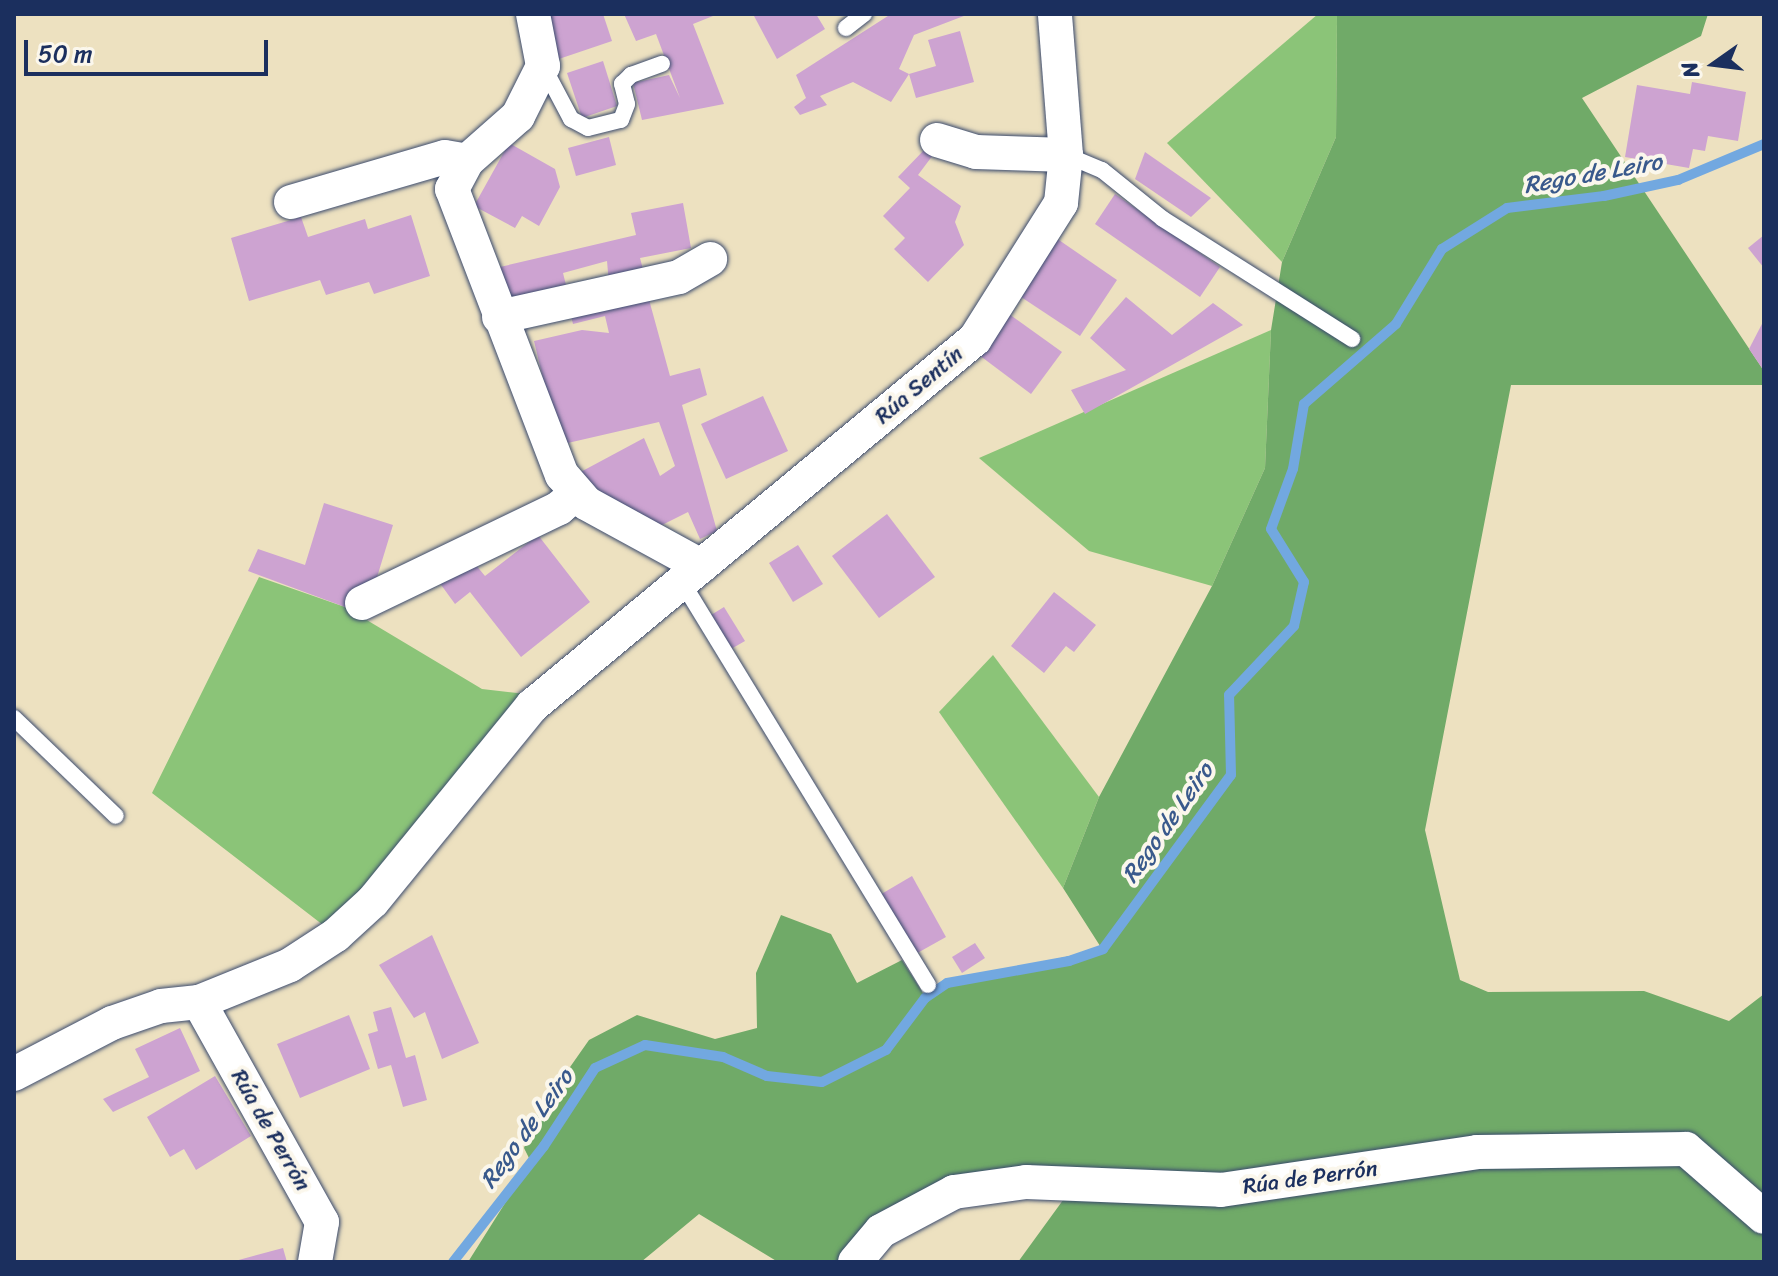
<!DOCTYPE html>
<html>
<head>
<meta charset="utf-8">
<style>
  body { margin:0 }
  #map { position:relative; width:1778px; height:1276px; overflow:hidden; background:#ede1c0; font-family:Sriracha,sans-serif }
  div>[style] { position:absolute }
  .green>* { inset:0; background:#8bc478 }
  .forest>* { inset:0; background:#70aa68 }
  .stream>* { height:10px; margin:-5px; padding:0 5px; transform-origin:5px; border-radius:5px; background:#72a8e0 }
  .building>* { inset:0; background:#cda3d1 }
  .roads { filter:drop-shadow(0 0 2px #3a4a6d) drop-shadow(0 0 2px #3a4a6d) }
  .service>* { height:16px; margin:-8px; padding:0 8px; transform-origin:8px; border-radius:8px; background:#fff }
  .minor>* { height:34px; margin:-17px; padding:0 17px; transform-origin:17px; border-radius:17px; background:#fff }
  span { translate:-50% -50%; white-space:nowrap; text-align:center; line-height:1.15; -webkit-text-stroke:8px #fbf7ec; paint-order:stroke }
  .street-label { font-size:22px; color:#1b2f5e }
  .water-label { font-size:24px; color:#39598c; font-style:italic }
  .frame { position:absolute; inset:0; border:16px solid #1b2f5e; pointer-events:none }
  .north { position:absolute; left:1674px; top:24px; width:80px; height:80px; -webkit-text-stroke:6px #fbf7ec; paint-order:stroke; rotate:256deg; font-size:22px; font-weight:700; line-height:32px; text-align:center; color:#1b2f5e }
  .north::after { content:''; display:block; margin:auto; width:28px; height:36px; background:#1b2f5e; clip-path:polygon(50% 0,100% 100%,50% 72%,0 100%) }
  .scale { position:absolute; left:24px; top:40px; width:244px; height:36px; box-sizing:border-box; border:4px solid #1b2f5e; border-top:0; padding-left:10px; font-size:24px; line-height:28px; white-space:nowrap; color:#1b2f5e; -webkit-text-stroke:6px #fbf7ec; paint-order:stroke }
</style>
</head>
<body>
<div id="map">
  <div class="green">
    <i style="clip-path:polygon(1318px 14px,1337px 14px,1336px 137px,1282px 262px,1167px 143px)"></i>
    <i style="clip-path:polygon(1271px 330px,1265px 468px,1212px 586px,1089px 551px,979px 458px)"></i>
    <i style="clip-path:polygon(259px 577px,345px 607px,482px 689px,544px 696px,336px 935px,152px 793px)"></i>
    <i style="clip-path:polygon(993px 655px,1099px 797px,1063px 888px,939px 712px)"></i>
  </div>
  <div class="forest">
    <i style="clip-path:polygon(1337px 14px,1708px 14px,1701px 36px,1582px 98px,1764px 371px,1764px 385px,1511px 385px,1425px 830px,1460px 980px,1488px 992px,1644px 991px,1729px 1021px,1764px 994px,1764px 1262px,1018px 1262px,1074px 1185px,954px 1192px,846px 1262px,778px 1262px,699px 1214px,641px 1262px,468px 1262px,531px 1162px,524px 1148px,535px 1117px,589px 1040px,637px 1015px,715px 1039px,757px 1028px,756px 973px,781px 915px,831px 934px,857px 983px,902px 960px,926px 998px,947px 983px,1102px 949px,1063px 888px,1099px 797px,1212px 586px,1265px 468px,1271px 330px,1282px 262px,1336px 137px)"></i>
  </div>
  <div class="stream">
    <i style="left:453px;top:1262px;width:147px;rotate:-51.9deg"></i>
    <i style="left:544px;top:1146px;width:93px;rotate:-56.8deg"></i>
    <i style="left:595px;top:1068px;width:55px;rotate:-24.7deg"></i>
    <i style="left:645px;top:1045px;width:79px;rotate:8.7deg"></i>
    <i style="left:723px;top:1057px;width:48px;rotate:23.4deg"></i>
    <i style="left:767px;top:1076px;width:55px;rotate:6.2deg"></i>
    <i style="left:822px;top:1082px;width:72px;rotate:-26.6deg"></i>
    <i style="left:886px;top:1050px;width:65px;rotate:-53.1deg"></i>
    <i style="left:925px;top:998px;width:27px;rotate:-34deg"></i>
    <i style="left:947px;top:983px;width:124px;rotate:-10.2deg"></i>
    <i style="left:1069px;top:961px;width:36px;rotate:-19deg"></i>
    <i style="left:1103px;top:949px;width:216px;rotate:-53.7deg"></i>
    <i style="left:1231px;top:775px;width:80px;rotate:-91.4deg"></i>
    <i style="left:1229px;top:695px;width:95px;rotate:-46.7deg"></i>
    <i style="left:1294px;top:626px;width:45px;rotate:-77.2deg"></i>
    <i style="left:1304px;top:582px;width:62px;rotate:-121.9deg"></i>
    <i style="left:1271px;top:529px;width:64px;rotate:-69.9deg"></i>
    <i style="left:1293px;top:469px;width:66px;rotate:-80.4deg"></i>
    <i style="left:1304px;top:404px;width:122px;rotate:-41deg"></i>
    <i style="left:1396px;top:324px;width:88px;rotate:-58.5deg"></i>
    <i style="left:1442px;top:249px;width:77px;rotate:-32.2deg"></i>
    <i style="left:1507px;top:208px;width:98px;rotate:-7.1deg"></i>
    <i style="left:1604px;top:196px;width:76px;rotate:-12.2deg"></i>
    <i style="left:1678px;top:180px;width:93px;rotate:-22.7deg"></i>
  </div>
  <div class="building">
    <i style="clip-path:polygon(541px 14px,603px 14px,612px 41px,550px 62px)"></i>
    <i style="clip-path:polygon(624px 14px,718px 14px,693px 24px,724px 104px,642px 120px,633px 83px,669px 75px,680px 98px,656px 34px,636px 41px)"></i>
    <i style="clip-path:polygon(753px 14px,816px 14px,825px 29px,777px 59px)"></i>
    <i style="clip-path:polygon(891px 14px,969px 14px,914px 35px,899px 69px,909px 74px,891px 102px,853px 82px,820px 96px,827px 105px,800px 115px,794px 107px,806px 98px,796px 75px)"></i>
    <i style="clip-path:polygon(960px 31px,974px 82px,916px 98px,909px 74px,936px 66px,928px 40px)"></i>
    <i style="clip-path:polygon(603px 61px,617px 106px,582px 118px,567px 73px)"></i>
    <i style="clip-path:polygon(1692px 82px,1746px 92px,1738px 141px,1708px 136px,1705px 151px,1693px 149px,1689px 168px,1625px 157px,1637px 85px,1690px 94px)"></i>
    <i style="clip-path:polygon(609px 137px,616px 165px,576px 176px,568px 148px)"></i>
    <i style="clip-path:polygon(509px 143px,555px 169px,560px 187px,539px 226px,522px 216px,515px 228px,474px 206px)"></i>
    <i style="clip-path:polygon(926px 148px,936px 151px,918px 175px,961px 206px,955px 222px,964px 245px,928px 282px,894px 249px,905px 238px,883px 216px,910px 188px,898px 177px)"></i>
    <i style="clip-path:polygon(1145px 152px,1211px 198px,1191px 217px,1135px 179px)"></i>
    <i style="clip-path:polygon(1115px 194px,1220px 267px,1200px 297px,1095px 224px)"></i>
    <i style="clip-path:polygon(683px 203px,691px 248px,640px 258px,645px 277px,609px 284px,607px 261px,563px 273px,566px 285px,508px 300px,500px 267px,636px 235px,631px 213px)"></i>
    <i style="clip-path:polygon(411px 215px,430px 276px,374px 294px,369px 282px,326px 295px,320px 280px,249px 301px,231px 238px,301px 217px,308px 237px,365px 219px,368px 229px)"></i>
    <i style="clip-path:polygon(1764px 235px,1764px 268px,1748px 248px)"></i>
    <i style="clip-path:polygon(1056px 238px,1117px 280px,1080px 336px,1018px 295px)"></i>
    <i style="clip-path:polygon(648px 296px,670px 376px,700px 368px,707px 395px,682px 405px,717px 531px,700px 539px,688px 512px,658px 527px,603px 502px,575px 475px,644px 438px,660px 476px,675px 466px,659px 422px,559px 445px,534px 341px,582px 330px,609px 333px,605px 316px,573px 324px,570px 312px)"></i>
    <i style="clip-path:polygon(1126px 297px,1172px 335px,1213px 303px,1243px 325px,1085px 414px,1071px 390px,1126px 370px,1090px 338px)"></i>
    <i style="clip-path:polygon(1009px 314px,1062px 352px,1031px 394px,979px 355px)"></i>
    <i style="clip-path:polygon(1764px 320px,1764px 371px,1749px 349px)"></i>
    <i style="clip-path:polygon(763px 396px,788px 451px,726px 479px,701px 424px)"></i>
    <i style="clip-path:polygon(324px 503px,393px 525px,374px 587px,345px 607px,248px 571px,258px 549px,305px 565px)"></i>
    <i style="clip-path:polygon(887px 514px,935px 577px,879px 618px,832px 556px)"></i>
    <i style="clip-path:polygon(538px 535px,590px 602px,521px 657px,470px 592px,455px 604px,439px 582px,470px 558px,485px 576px)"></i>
    <i style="clip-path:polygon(798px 545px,823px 584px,793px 602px,769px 563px)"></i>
    <i style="clip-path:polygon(1054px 592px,1096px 625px,1074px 652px,1066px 646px,1044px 673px,1011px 646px)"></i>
    <i style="clip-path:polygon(724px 607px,745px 641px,731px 649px,711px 615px)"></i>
    <i style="clip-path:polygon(912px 876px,946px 937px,912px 956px,878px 896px)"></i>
    <i style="clip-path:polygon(432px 935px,479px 1043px,442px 1059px,425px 1012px,414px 1018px,379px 965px)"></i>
    <i style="clip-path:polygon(975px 943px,985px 958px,962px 973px,952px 957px)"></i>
    <i style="clip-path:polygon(391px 1007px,406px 1058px,415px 1055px,427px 1100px,403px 1107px,391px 1065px,378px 1069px,368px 1034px,378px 1031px,373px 1012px)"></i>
    <i style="clip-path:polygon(349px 1015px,370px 1069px,300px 1098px,277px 1044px)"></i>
    <i style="clip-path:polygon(180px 1028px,200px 1071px,113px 1112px,103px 1099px,149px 1077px,135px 1049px)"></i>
    <i style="clip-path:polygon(215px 1076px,251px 1136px,196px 1170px,184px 1149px,170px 1157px,147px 1117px)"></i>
    <i style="clip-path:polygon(283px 1248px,287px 1262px,235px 1262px,235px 1261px)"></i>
  </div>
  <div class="roads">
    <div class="service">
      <i style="left:846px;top:28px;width:23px;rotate:-38deg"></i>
      <i style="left:544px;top:68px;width:58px;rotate:62.1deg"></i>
      <i style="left:571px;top:119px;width:19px;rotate:28deg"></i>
      <i style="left:588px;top:128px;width:34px;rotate:-14deg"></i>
      <i style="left:621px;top:120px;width:17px;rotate:-69deg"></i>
      <i style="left:627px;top:104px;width:21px;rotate:-104deg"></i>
      <i style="left:622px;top:84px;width:13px;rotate:-45deg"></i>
      <i style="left:631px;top:75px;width:33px;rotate:-20deg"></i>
      <i style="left:1066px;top:155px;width:39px;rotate:23deg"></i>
      <i style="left:1102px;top:170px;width:78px;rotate:38.8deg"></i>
      <i style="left:1163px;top:219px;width:224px;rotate:32.4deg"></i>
      <i style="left:682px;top:582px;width:472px;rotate:58.6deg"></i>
      <i style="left:14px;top:718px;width:141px;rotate:43.9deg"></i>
    </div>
    <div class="minor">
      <i style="left:533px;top:14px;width:53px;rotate:79.1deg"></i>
      <i style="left:543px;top:66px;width:56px;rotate:116.6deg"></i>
      <i style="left:518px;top:116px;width:68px;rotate:138.6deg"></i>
      <i style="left:467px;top:161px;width:32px;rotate:118deg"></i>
      <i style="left:452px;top:189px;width:306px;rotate:69deg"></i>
      <i style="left:562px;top:475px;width:37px;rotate:49deg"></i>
      <i style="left:586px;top:503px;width:131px;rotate:28.7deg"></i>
      <i style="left:937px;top:140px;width:41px;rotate:17.1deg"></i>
      <i style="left:976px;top:152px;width:90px;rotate:1.9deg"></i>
      <i style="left:291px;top:202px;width:160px;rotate:-16.3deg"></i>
      <i style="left:445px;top:157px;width:22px;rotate:10deg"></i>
      <i style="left:499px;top:317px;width:184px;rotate:-12.5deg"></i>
      <i style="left:679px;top:277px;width:36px;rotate:-30deg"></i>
      <i style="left:362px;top:603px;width:219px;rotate:-25.7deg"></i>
      <i style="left:559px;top:508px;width:23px;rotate:-40deg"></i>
      <i style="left:199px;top:1002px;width:252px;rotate:60.8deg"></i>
      <i style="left:322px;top:1222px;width:41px;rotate:99.9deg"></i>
      <i style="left:14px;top:1074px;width:110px;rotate:-27.5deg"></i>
      <i style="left:112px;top:1023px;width:52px;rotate:-19.1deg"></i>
      <i style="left:161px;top:1006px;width:38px;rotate:-6deg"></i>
      <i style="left:199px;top:1002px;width:98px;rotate:-22.1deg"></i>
      <i style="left:290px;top:965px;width:55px;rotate:-33.1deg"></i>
      <i style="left:336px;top:935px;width:50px;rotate:-42.6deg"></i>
      <i style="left:373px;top:901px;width:252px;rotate:-50.8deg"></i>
      <i style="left:532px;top:706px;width:575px;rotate:-39.64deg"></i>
      <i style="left:975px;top:339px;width:161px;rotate:-57.7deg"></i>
      <i style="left:1061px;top:203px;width:48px;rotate:-84.1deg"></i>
      <i style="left:1066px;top:155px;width:141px;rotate:-94.5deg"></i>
      <i style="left:855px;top:1262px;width:40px;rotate:-50deg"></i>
      <i style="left:881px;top:1231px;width:83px;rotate:-28.1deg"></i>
      <i style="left:954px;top:1192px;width:73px;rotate:-7.9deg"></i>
      <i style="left:1026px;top:1182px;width:195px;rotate:2.3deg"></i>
      <i style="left:1221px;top:1190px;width:259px;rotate:-8.4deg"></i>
      <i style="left:1477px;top:1152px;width:209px;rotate:-0.8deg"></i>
      <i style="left:1686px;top:1149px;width:103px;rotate:41.1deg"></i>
    </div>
  </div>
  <div class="street-label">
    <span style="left:919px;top:385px;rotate:-40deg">Rúa Sentín</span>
    <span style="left:271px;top:1130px;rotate:60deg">Rúa de Perrón</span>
    <span style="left:1310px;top:1177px;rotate:-8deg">Rúa de Perrón</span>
  </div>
  <div class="water-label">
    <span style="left:1593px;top:174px;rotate:-10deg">Rego de Leiro</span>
    <span style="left:1168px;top:823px;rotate:-55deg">Rego de Leiro</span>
    <span style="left:527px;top:1129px;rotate:-54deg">Rego de Leiro</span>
  </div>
  <div class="frame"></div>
  <div class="north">N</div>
  <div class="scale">50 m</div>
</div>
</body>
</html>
